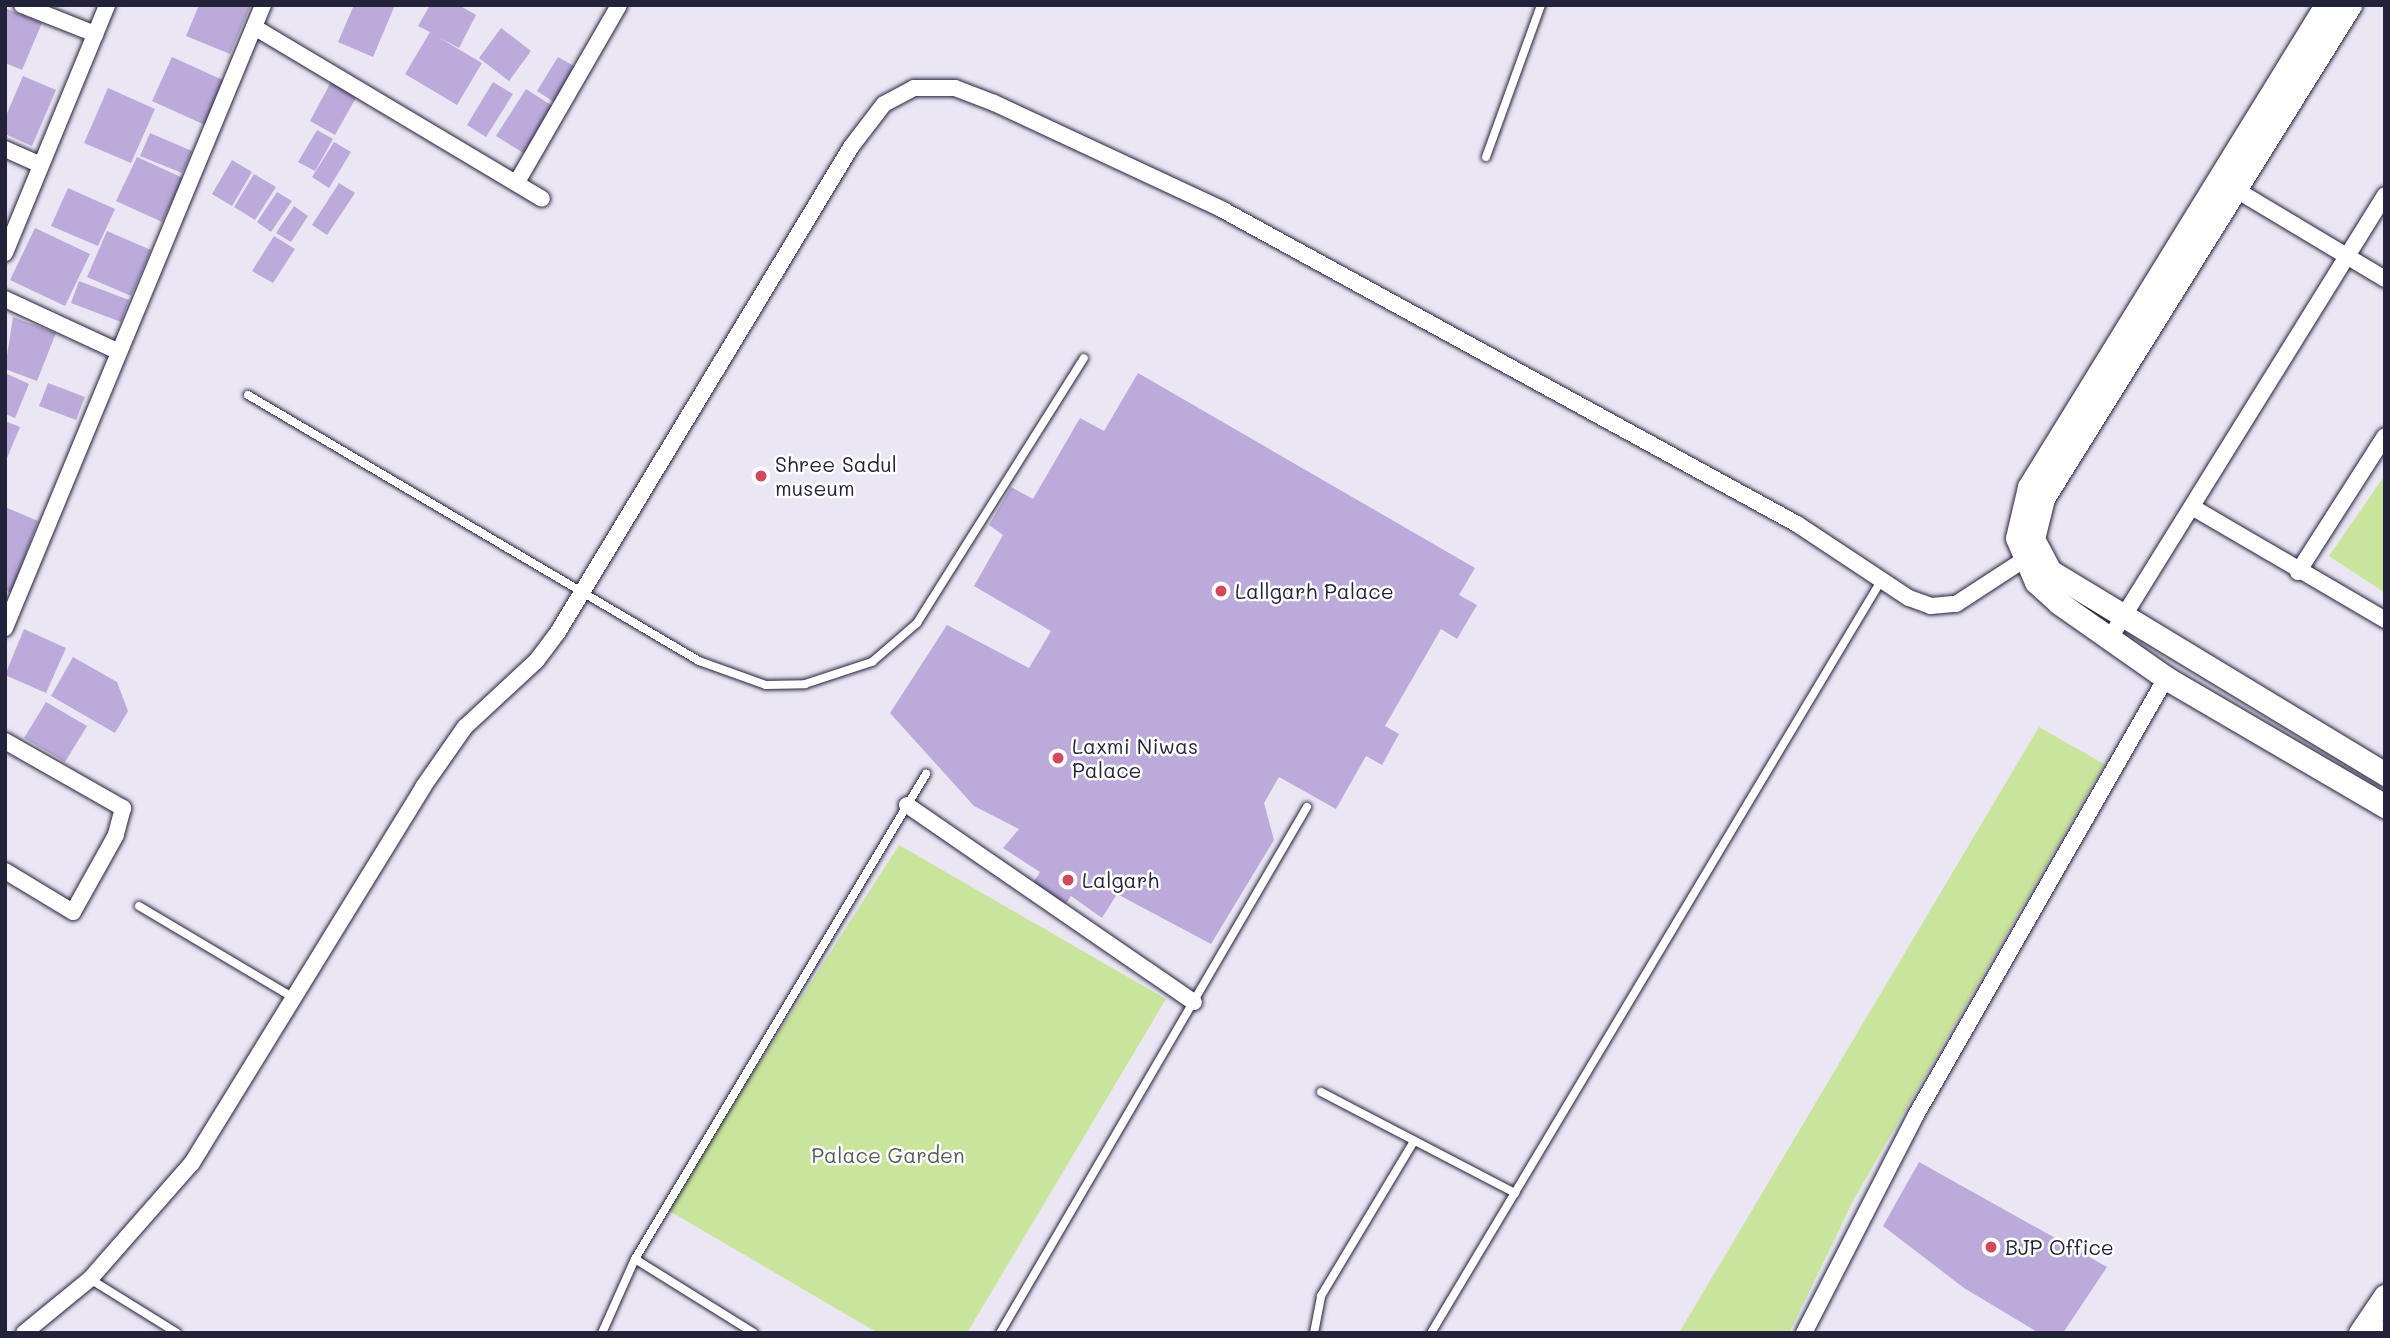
<!DOCTYPE html>
<html>
<head>
<meta charset="utf-8">
<style>
  body { margin:0 }
  #map { position:relative; width:2390px; height:1338px; overflow:hidden; background:#ebe6f4; font-family:Mali,sans-serif }
  div>[style] { position:absolute }
  .green>* { inset:0; background:#c9e49b }
  .building>* { inset:0; background:#bcaada }
  .roads { filter:drop-shadow(0 0 2px #22223b) drop-shadow(0 0 2px #22223b) }
  .lane>* { height:8px; margin:-4px; padding:0 4px; transform-origin:4px; border-radius:4px; background:#fff }
  .street>* { height:16px; margin:-8px; padding:0 8px; transform-origin:8px; border-radius:8px; background:#fff }
  .secondary>* { height:23px; margin:-11.5px; padding:0 11.5px; transform-origin:11.5px; border-radius:11.5px; background:#fff }
  .dots>* { width:19px; height:19px; translate:-50% -50%; box-sizing:border-box; border:4px solid #fff; border-radius:50% }
  span { translate:-50% -50%; white-space:nowrap; text-align:center; line-height:1.15; -webkit-text-stroke:5px #fff; paint-order:stroke }
  .poi-label { font-size:21px; color:#22223b }
  .left { translate:0 -50%; text-align:left }
  .park-label { font-size:21px; color:#545c58 }
  .frame { position:absolute; inset:0; border:7px solid #22223b; pointer-events:none }
</style>
</head>
<body>
<div id="map">
  <div class="green">
    <i style="clip-path:polygon(2385px 475px,2385px 593px,2329px 556px)"></i>
    <i style="clip-path:polygon(2039px 727px,2104px 764px,1854px 1199px,1793px 1325px,1789px 1333px,1679px 1333px)"></i>
    <i style="clip-path:polygon(899px 845px,1166px 999px,967px 1333px,878px 1333px,666px 1209px)"></i>
  </div>
  <div class="building">
    <i style="clip-path:polygon(199px 5px,251px 5px,230px 54px,186px 36px)"></i>
    <i style="clip-path:polygon(354px 5px,395px 5px,373px 57px,338px 42px)"></i>
    <i style="clip-path:polygon(430px 5px,459px 5px,476px 15px,459px 48px,438px 37px,482px 63px,457px 105px,405px 74px,430px 32px,418px 26px)"></i>
    <i style="clip-path:polygon(5px 8px,42px 23px,22px 70px,5px 63px)"></i>
    <i style="clip-path:polygon(501px 28px,531px 51px,509px 81px,479px 58px)"></i>
    <i style="clip-path:polygon(172px 57px,225px 81px,205px 125px,152px 101px)"></i>
    <i style="clip-path:polygon(558px 57px,579px 69px,557px 104px,537px 91px)"></i>
    <i style="clip-path:polygon(23px 76px,56px 90px,32px 146px,5px 134px,5px 118px)"></i>
    <i style="clip-path:polygon(331px 82px,357px 96px,335px 135px,310px 121px)"></i>
    <i style="clip-path:polygon(493px 82px,513px 94px,486px 137px,467px 125px)"></i>
    <i style="clip-path:polygon(108px 88px,155px 109px,131px 163px,84px 143px)"></i>
    <i style="clip-path:polygon(526px 89px,554px 107px,525px 154px,496px 136px)"></i>
    <i style="clip-path:polygon(317px 130px,333px 139px,315px 171px,298px 162px)"></i>
    <i style="clip-path:polygon(150px 133px,192px 151px,182px 173px,140px 156px)"></i>
    <i style="clip-path:polygon(334px 142px,351px 152px,329px 188px,312px 177px)"></i>
    <i style="clip-path:polygon(137px 157px,183px 178px,162px 222px,116px 201px)"></i>
    <i style="clip-path:polygon(232px 160px,252px 172px,232px 206px,212px 194px)"></i>
    <i style="clip-path:polygon(254px 174px,276px 187px,255px 220px,234px 207px)"></i>
    <i style="clip-path:polygon(339px 183px,355px 193px,327px 235px,312px 225px)"></i>
    <i style="clip-path:polygon(68px 188px,115px 209px,98px 246px,51px 226px)"></i>
    <i style="clip-path:polygon(277px 192px,292px 201px,271px 232px,257px 222px)"></i>
    <i style="clip-path:polygon(294px 206px,308px 216px,291px 242px,276px 233px)"></i>
    <i style="clip-path:polygon(35px 228px,90px 254px,65px 306px,10px 280px)"></i>
    <i style="clip-path:polygon(107px 231px,151px 250px,131px 296px,87px 277px)"></i>
    <i style="clip-path:polygon(274px 236px,295px 249px,273px 283px,252px 271px)"></i>
    <i style="clip-path:polygon(79px 281px,129px 300px,121px 322px,71px 303px)"></i>
    <i style="clip-path:polygon(13px 317px,56px 333px,37px 381px,5px 369px)"></i>
    <i style="clip-path:polygon(5px 373px,29px 384px,15px 418px,5px 414px)"></i>
    <i style="clip-path:polygon(1138px 373px,1475px 568px,1459px 595px,1477px 605px,1457px 639px,1441px 629px,1385px 726px,1399px 734px,1382px 765px,1366px 756px,1336px 809px,1279px 777px,1264px 803px,1274px 840px,1211px 944px,1117px 894px,1102px 918px,1071px 896px,1060px 913px,1026px 894px,1040px 872px,1003px 848px,1019px 829px,974px 806px,890px 713px,947px 625px,1029px 668px,1051px 631px,974px 586px,1003px 535px,989px 525px,1011px 487px,1033px 499px,1080px 418px,1104px 431px)"></i>
    <i style="clip-path:polygon(48px 383px,85px 397px,76px 420px,39px 406px)"></i>
    <i style="clip-path:polygon(5px 421px,20px 427px,5px 463px)"></i>
    <i style="clip-path:polygon(5px 507px,38px 521px,11px 593px,5px 590px)"></i>
    <i style="clip-path:polygon(24px 629px,66px 648px,46px 693px,5px 675px)"></i>
    <i style="clip-path:polygon(73px 657px,117px 682px,128px 711px,115px 733px,51px 696px)"></i>
    <i style="clip-path:polygon(46px 702px,87px 726px,65px 762px,24px 738px)"></i>
    <i style="clip-path:polygon(1919px 1162px,2107px 1267px,2063px 1333px,2039px 1333px,1964px 1288px,1883px 1226px)"></i>
  </div>
  <div class="roads">
    <div class="lane">
      <i style="left:1486px;top:157px;width:162px;rotate:-70.1deg"></i>
      <i style="left:248px;top:395px;width:524px;rotate:30.53deg"></i>
      <i style="left:699px;top:661px;width:71px;rotate:19.7deg"></i>
      <i style="left:766px;top:685px;width:39px;rotate:-1deg"></i>
      <i style="left:805px;top:684px;width:71px;rotate:-18.2deg"></i>
      <i style="left:872px;top:662px;width:60px;rotate:-40.9deg"></i>
      <i style="left:917px;top:623px;width:313px;rotate:-57.8deg"></i>
      <i style="left:139px;top:906px;width:180px;rotate:30.7deg"></i>
      <i style="left:1321px;top:1092px;width:219px;rotate:27.5deg"></i>
      <i style="left:635px;top:1259px;width:140px;rotate:31.9deg"></i>
      <i style="left:90px;top:1279px;width:102px;rotate:31.8deg"></i>
      <i style="left:602px;top:1333px;width:81px;rotate:-66deg"></i>
      <i style="left:635px;top:1259px;width:566px;rotate:-59.04deg"></i>
      <i style="left:1000px;top:1333px;width:609px;rotate:-59.73deg"></i>
      <i style="left:1314px;top:1333px;width:38px;rotate:-79deg"></i>
      <i style="left:1321px;top:1296px;width:181px;rotate:-59deg"></i>
      <i style="left:1431px;top:1333px;width:879px;rotate:-59.11deg"></i>
    </div>
    <div class="street">
      <i style="left:22px;top:5px;width:79px;rotate:21.7deg"></i>
      <i style="left:254px;top:27px;width:335px;rotate:30.8deg"></i>
      <i style="left:5px;top:149px;width:39px;rotate:24deg"></i>
      <i style="left:517px;top:182px;width:204px;rotate:-60deg"></i>
      <i style="left:2228px;top:185px;width:183px;rotate:30.9deg"></i>
      <i style="left:5px;top:253px;width:268px;rotate:-67.6deg"></i>
      <i style="left:5px;top:299px;width:123px;rotate:24.9deg"></i>
      <i style="left:2192px;top:507px;width:224px;rotate:30.3deg"></i>
      <i style="left:2298px;top:572px;width:161px;rotate:-57.4deg"></i>
      <i style="left:5px;top:628px;width:674px;rotate:-67.5deg"></i>
      <i style="left:2110px;top:638px;width:521px;rotate:-58.17deg"></i>
      <i style="left:5px;top:741px;width:136px;rotate:29.6deg"></i>
      <i style="left:123px;top:808px;width:28px;rotate:105deg"></i>
      <i style="left:116px;top:835px;width:88px;rotate:119.2deg"></i>
      <i style="left:73px;top:912px;width:79px;rotate:-148.9deg"></i>
      <i style="left:907px;top:805px;width:348px;rotate:34.5deg"></i>
      <i style="left:24px;top:1333px;width:85px;rotate:-39.3deg"></i>
      <i style="left:90px;top:1279px;width:154px;rotate:-48.7deg"></i>
      <i style="left:192px;top:1163px;width:441px;rotate:-58.4deg"></i>
      <i style="left:423px;top:787px;width:73px;rotate:-55deg"></i>
      <i style="left:465px;top:727px;width:98px;rotate:-42.9deg"></i>
      <i style="left:537px;top:660px;width:35px;rotate:-53deg"></i>
      <i style="left:558px;top:632px;width:567px;rotate:-58.86deg"></i>
      <i style="left:851px;top:147px;width:54px;rotate:-52.5deg"></i>
      <i style="left:884px;top:104px;width:34px;rotate:-28deg"></i>
      <i style="left:914px;top:88px;width:41px"></i>
      <i style="left:955px;top:88px;width:42px;rotate:21deg"></i>
      <i style="left:994px;top:103px;width:253px;rotate:25deg"></i>
      <i style="left:1223px;top:210px;width:654px;rotate:28.68deg"></i>
      <i style="left:1797px;top:524px;width:134px;rotate:33.5deg"></i>
      <i style="left:1909px;top:598px;width:23px;rotate:20deg"></i>
      <i style="left:1931px;top:606px;width:25px;rotate:-5deg"></i>
      <i style="left:1956px;top:604px;width:79px;rotate:-33.1deg"></i>
      <i style="left:1804px;top:1333px;width:245px;rotate:-62.8deg"></i>
      <i style="left:1916px;top:1115px;width:503px;rotate:-60.23deg"></i>
    </div>
    <div class="secondary">
      <i style="left:2326px;top:5px;width:566px;rotate:121.64deg"></i>
      <i style="left:2029px;top:487px;width:52px;rotate:103.2deg"></i>
      <i style="left:2017px;top:538px;width:48px;rotate:66.6deg"></i>
      <i style="left:2036px;top:582px;width:31px;rotate:42deg"></i>
      <i style="left:2059px;top:603px;width:131px;rotate:35deg"></i>
      <i style="left:2166px;top:678px;width:254px;rotate:30.3deg"></i>
      <i style="left:2350px;top:5px;width:581px;rotate:121.91deg"></i>
      <i style="left:2043px;top:498px;width:42px;rotate:103.7deg"></i>
      <i style="left:2033px;top:539px;width:36px;rotate:62deg"></i>
      <i style="left:2050px;top:571px;width:392px;rotate:31.2deg"></i>
      <i style="left:2360px;top:1333px;width:45px;rotate:-56deg"></i>
      <i style="left:2384px;top:1333px;width:1px;rotate:-45deg"></i>
    </div>
  </div>
  <div class="dots">
    <i style="left:761px;top:476px;background:#d1495b"></i>
    <i style="left:1221px;top:591px;background:#d1495b"></i>
    <i style="left:1058px;top:758px;background:#d1495b"></i>
    <i style="left:1068px;top:880px;background:#d1495b"></i>
    <i style="left:1991px;top:1247px;background:#d1495b"></i>
  </div>
  <div class="poi-label">
    <span class="left" style="left:775px;top:476px">Shree Sadul<br>museum</span>
    <span class="left" style="left:1235px;top:591px">Lallgarh Palace</span>
    <span class="left" style="left:1072px;top:758px">Laxmi Niwas<br>Palace</span>
    <span class="left" style="left:1082px;top:880px">Lalgarh</span>
    <span class="left" style="left:2005px;top:1247px">BJP Office</span>
  </div>
  <div class="park-label">
    <span style="left:888px;top:1155px">Palace Garden</span>
  </div>
  <div class="frame"></div>
</div>
</body>
</html>
